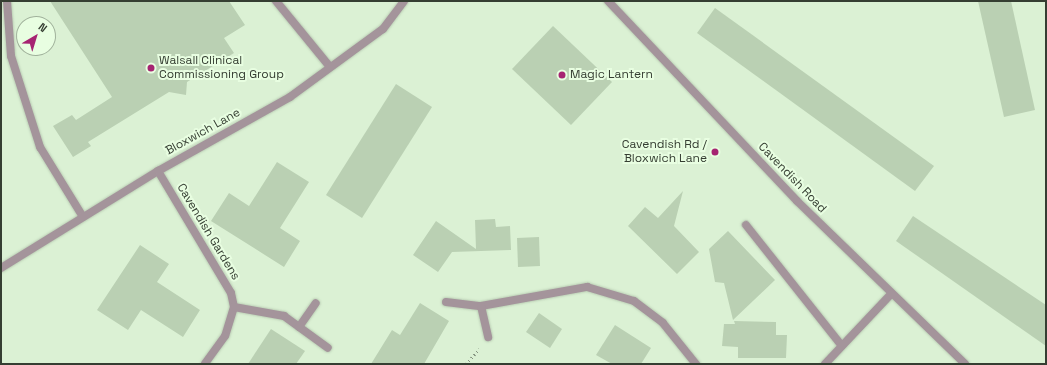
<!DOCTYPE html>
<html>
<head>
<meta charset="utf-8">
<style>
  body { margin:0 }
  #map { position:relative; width:1047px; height:365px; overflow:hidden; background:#dbf1d4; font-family:"Space Grotesk",sans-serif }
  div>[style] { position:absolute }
  .building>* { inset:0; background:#bad0b3 }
  .path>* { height:2.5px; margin-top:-1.25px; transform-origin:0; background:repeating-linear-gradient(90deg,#879682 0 1px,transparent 0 4px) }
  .roads { filter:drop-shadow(0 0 1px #bacdb4) drop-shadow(0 0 1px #bacdb4) }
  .service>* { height:8px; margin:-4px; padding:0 4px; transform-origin:4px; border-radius:4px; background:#a4949b }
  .minor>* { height:8px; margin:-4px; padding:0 4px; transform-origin:4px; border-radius:4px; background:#a4949b }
  .tertiary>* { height:8px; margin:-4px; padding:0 4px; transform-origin:4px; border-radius:4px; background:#a4949b }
  .dots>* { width:11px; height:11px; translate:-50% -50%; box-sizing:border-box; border:2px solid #e8fee1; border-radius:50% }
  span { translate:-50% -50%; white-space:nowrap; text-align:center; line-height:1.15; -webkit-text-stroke:4px #e8fee1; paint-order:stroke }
  .poi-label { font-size:12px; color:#353e32 }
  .left { translate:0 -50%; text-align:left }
  .right { translate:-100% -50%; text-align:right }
  .street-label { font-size:12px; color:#353e32 }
  .frame { position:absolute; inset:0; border:2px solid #353e32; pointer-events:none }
  .north { position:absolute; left:16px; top:16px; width:40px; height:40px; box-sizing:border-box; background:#e8fee1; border:1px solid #a0b19b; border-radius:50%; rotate:38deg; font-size:11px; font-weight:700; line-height:16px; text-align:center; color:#353e32 }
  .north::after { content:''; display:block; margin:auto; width:14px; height:18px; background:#a62472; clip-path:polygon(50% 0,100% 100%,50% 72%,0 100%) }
</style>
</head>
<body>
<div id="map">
  <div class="building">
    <i style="clip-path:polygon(50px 1px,229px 1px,245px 25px,224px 38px,234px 53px,187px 82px,186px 95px,169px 92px,88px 142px,91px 146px,73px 157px,53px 126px,72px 115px,76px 120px,112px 97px)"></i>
    <i style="clip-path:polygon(978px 1px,1011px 1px,1035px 110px,1004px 117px)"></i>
    <i style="clip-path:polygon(715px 8px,934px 166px,915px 191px,697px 33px)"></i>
    <i style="clip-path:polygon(553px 26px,612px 82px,571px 125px,512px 69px)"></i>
    <i style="clip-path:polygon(396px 84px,432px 107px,362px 218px,326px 195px)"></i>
    <i style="clip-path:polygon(277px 162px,309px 182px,280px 228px,300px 241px,284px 267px,211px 221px,229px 193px,249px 206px)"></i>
    <i style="clip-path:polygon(683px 191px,674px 226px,699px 252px,677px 274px,628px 226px,645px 207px,658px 218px)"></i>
    <i style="clip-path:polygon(913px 216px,1046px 305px,1046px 346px,896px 241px)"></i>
    <i style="clip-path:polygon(495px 219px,496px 227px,510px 226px,511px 250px,452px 252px,438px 272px,413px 255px,436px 221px,476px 249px,475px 220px)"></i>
    <i style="clip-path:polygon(728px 231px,775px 280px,733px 320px,724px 283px,715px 282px,709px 249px)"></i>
    <i style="clip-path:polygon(539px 237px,540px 266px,518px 267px,517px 238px)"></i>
    <i style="clip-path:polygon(140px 245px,169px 264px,157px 282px,200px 310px,183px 337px,141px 310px,128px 330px,97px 310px)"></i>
    <i style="clip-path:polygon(420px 303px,449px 321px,424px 364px,371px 364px,392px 330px,400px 335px)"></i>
    <i style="clip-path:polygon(539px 313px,562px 329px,550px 348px,526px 332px)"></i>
    <i style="clip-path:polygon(734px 321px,776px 322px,776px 335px,787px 335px,786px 358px,738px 358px,738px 347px,722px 346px,724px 324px,735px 324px)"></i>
    <i style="clip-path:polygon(615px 325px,651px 348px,641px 364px,612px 364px,596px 355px)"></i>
    <i style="clip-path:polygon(271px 329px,305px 351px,296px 364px,248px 364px)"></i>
  </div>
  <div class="path">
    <i style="left:466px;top:364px;width:20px;rotate:-49deg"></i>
  </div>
  <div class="roads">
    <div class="service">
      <i style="left:7px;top:1px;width:55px;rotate:85.8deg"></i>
      <i style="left:11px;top:56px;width:96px;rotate:72.3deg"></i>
      <i style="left:40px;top:147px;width:82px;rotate:58.4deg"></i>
      <i style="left:276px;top:1px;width:85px;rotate:50.7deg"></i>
      <i style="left:746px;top:225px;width:154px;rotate:51.6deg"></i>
    </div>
    <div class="minor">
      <i style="left:608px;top:1px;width:275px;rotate:46.6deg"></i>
      <i style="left:797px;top:201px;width:234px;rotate:44.1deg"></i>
      <i style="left:158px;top:171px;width:142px;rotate:59.1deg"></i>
      <i style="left:231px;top:293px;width:14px;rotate:78deg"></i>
      <i style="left:234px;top:307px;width:30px;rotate:107deg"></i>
      <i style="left:225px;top:336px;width:34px;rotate:126deg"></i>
      <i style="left:446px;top:302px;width:35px;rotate:7deg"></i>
      <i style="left:481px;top:306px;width:108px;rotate:-10.2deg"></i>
      <i style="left:587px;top:287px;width:49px;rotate:16.6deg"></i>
      <i style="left:634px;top:301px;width:36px;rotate:37deg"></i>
      <i style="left:663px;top:323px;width:53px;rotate:51.2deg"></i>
      <i style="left:481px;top:306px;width:32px;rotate:77deg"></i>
      <i style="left:234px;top:307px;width:51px;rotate:10.2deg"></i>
      <i style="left:284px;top:316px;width:54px;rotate:36deg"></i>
      <i style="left:299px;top:327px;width:29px;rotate:-55deg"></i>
      <i style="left:825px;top:364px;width:96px;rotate:-46.7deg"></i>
    </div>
    <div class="tertiary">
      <i style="left:1px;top:268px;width:185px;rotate:-31.7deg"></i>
      <i style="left:158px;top:171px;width:151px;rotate:-29.3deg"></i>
      <i style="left:290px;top:97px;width:115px;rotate:-36.2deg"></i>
      <i style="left:383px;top:29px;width:35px;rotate:-53deg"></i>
    </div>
  </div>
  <div class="dots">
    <i style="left:151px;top:68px;background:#a62472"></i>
    <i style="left:562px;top:75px;background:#a62472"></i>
    <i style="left:715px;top:152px;background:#a62472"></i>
  </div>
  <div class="poi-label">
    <span class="left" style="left:159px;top:68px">Walsall Clinical<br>Commissioning Group</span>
    <span class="left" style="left:570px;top:75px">Magic Lantern</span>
    <span class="right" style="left:707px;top:152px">Cavendish Rd /<br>Bloxwich Lane</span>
  </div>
  <div class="street-label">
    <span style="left:203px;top:132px;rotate:-29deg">Bloxwich Lane</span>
    <span style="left:792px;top:178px;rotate:46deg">Cavendish Road</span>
    <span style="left:208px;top:232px;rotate:59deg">Cavendish Gardens</span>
  </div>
  <div class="frame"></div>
  <div class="north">N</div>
</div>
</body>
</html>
